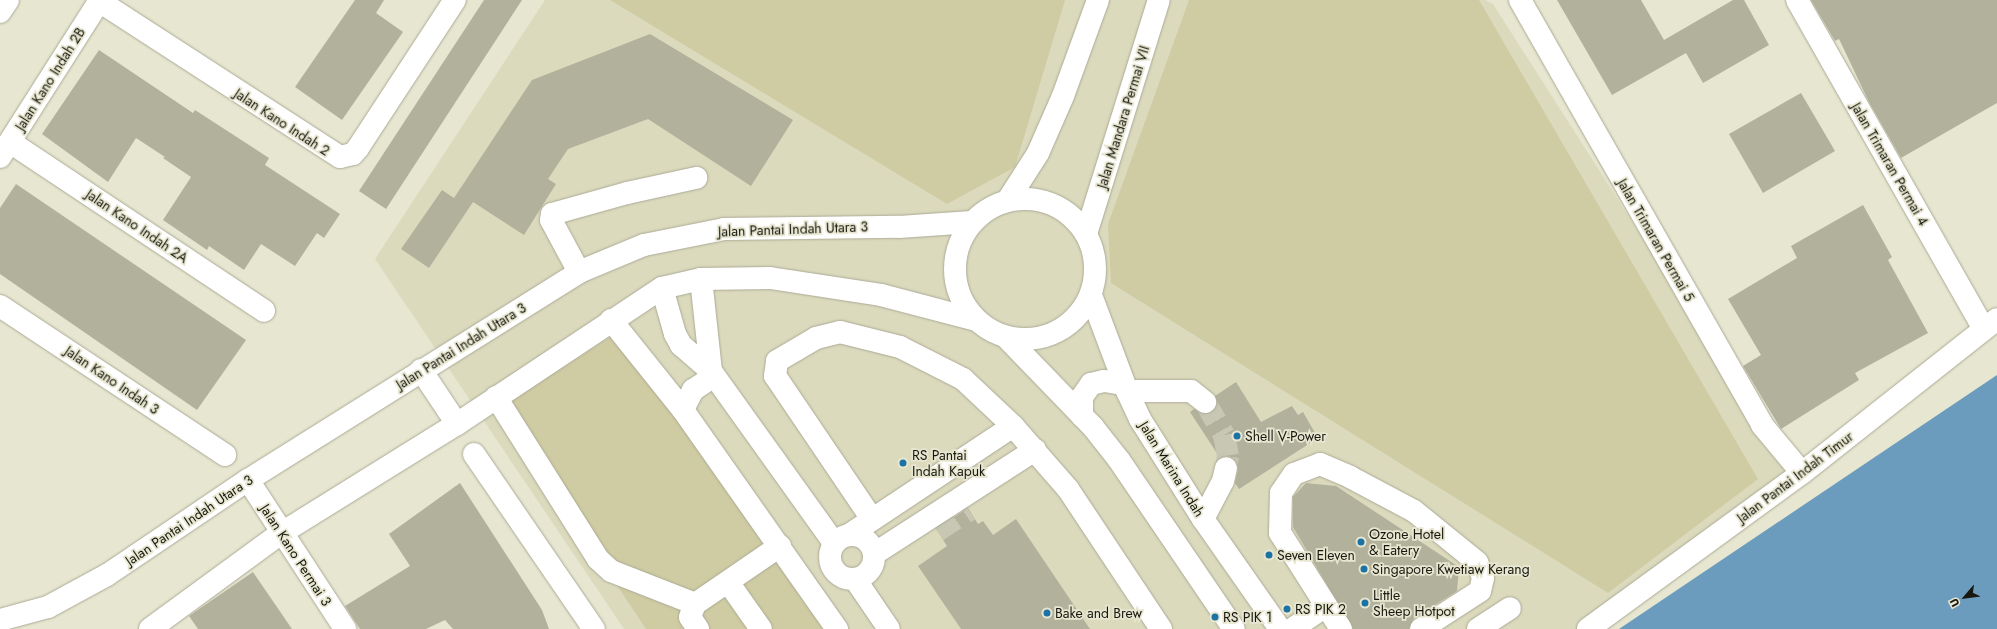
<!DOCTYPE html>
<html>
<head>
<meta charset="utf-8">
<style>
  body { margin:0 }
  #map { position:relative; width:1997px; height:629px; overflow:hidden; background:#e7e6d0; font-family:Jost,sans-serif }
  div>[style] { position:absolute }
  .built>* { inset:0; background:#dcdabd }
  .green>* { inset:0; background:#cfcca3 }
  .water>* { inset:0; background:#6b9cbe }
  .building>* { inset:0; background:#b2b19c }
  .minor-tunnel>* { height:22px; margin-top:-11px; transform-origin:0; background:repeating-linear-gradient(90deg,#c8c7b3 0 22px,transparent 0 33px) }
  .roads { filter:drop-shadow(0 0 1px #abaa96) drop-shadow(0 0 1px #abaa96) }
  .minor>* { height:22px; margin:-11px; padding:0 11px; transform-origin:11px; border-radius:11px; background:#fff }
  .minor>.ring { margin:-11px; padding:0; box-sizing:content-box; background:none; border:22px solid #fff; border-radius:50% }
  .major>* { height:22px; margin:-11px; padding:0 11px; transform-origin:11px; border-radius:11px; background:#fff }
  .major>.ring { margin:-11px; padding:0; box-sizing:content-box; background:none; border:22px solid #fff; border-radius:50% }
  .dots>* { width:11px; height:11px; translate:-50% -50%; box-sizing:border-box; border:2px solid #e7e6d0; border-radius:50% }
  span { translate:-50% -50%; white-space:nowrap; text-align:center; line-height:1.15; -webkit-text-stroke:3.5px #e7e6d0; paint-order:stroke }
  .street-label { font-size:14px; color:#181810 }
  .poi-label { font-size:14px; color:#181810 }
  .left { translate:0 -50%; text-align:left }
  .north { position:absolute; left:1945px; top:577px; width:40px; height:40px; -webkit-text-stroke:3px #e7e6d0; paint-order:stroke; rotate:242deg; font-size:11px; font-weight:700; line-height:16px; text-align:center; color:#181810 }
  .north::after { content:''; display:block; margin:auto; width:14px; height:18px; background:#181810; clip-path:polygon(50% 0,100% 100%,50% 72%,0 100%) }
</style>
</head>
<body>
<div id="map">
  <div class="built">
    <i style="clip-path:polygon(545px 0,1485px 0,1493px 4px,1797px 480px,1587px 629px,624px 629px,375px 259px)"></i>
  </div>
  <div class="green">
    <i style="clip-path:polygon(610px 0,1065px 0,1015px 167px,947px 204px)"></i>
    <i style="clip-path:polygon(1189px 0,1479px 0,1758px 479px,1608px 593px,1111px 283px,1108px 224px)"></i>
    <i style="clip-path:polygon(623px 329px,824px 629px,646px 629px,499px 408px)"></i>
  </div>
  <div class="water">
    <i style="clip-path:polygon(1997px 375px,1997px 629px,1619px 629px)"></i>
  </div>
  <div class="building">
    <i style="clip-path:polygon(355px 0,384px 0,376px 13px,403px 32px,342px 120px,295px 87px)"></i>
    <i style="clip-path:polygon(484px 0,522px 0,386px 209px,359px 191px)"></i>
    <i style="clip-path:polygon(1557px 0,1641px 0,1664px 40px,1733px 0,1744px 0,1769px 45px,1703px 83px,1686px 53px,1612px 95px)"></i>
    <i style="clip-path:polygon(1811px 0,1997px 0,1997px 103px,1901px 158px,1869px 102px,1839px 39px,1835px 41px)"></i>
    <i style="clip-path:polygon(650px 34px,793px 120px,751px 186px,648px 119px,568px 149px,548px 179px,556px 184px,524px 235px,473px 202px,429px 268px,401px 249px,442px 190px,454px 198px,532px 80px)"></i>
    <i style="clip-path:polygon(99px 50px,193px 113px,195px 110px,269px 158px,265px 165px,340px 214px,324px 238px,317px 233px,295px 266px,261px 244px,244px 270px,209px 246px,207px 250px,163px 220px,191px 177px,163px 158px,165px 157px,136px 138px,108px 182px,42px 134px)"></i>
    <i style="clip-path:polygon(1801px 93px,1835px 151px,1763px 193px,1729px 134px)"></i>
    <i style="clip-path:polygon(16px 184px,246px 340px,197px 410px,0 274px,0 208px)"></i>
    <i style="clip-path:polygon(1863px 205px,1892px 257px,1888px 260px,1928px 333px,1855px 373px,1859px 380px,1781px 429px,1743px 366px,1761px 355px,1728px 299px,1797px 258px,1791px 246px)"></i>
    <i style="clip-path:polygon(1236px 382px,1261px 422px,1292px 406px,1298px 415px,1303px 412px,1318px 438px,1239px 489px,1235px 483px,1238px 470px,1235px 459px,1228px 456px,1220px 458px,1190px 412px,1194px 409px,1203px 414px,1210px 413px,1217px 404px,1215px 396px)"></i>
    <i style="clip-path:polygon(460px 483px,542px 610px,549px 629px,453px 629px,445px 620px,426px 629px,360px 629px,345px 606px,410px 566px,389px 534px)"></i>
    <i style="clip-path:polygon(1306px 483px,1336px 486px,1459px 567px,1457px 591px,1414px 618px,1409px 629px,1353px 629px,1293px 527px,1293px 497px)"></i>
    <i style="clip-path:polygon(968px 508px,978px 524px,983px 521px,993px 535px,1016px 519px,1090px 629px,961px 629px,918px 566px,947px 546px,936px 529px)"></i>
    <i style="clip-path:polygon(253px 572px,292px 629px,198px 629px,189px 616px)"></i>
  </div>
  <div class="minor-tunnel">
    <i style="left:1205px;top:402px;width:38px;rotate:60deg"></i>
    <i style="left:1224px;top:435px;width:21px;rotate:79deg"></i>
    <i style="left:1228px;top:456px;width:12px;rotate:99deg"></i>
    <i style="left:937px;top:531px;width:38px;rotate:-33deg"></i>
  </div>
  <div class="roads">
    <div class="minor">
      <i style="left:1520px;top:0;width:489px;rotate:60.3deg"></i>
      <i style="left:1762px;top:425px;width:62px;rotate:50.2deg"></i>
      <i style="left:1797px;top:0;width:377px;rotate:60.4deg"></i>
      <i style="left:99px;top:1px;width:287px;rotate:32.9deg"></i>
      <i style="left:340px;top:157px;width:13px;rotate:-13deg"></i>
      <i style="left:353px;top:154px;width:8px;rotate:-50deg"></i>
      <i style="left:358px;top:148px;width:177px;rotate:-56.8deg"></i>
      <i style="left:0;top:12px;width:14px;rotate:-56deg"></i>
      <i style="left:10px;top:142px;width:305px;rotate:33.6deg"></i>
      <i style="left:0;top:157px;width:186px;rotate:-57.5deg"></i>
      <i style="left:579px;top:272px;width:59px;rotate:-118.3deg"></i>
      <i style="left:551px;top:220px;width:6px;rotate:-81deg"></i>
      <i style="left:552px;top:214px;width:78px;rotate:-15.6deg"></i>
      <i style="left:627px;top:193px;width:71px;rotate:-12.3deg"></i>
      <i style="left:701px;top:279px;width:93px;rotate:83.8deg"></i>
      <i style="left:662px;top:288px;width:48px;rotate:74.2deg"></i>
      <i style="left:675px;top:334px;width:13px;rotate:61deg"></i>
      <i style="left:681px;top:345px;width:40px;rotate:41deg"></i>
      <i style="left:711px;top:371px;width:211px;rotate:54.4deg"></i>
      <i style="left:0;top:306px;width:270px;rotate:33.5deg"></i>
      <i style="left:611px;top:320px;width:115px;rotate:51.3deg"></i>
      <i style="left:421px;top:370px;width:65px;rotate:56.3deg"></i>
      <i style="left:714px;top:376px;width:25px;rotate:146deg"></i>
      <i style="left:693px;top:390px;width:22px;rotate:117deg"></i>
      <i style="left:683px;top:410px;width:268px;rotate:54.9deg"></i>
      <i style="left:1127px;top:391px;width:64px"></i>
      <i style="left:1191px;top:391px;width:18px;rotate:38deg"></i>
      <i style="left:496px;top:397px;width:191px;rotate:57.8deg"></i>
      <i style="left:598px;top:559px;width:18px;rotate:43deg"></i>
      <i style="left:611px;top:571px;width:90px;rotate:21.4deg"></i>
      <i style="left:474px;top:454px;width:212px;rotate:55.6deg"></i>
      <i style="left:248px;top:480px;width:178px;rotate:56.9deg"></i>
      <i style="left:872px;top:519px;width:173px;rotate:-124.1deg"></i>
      <i style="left:775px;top:376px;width:15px;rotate:-82deg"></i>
      <i style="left:777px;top:361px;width:45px;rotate:-30.5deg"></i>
      <i style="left:816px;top:338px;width:25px;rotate:-14deg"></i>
      <i style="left:840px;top:332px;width:62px;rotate:14deg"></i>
      <i style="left:900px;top:347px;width:71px;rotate:26.9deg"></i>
      <i style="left:963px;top:379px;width:69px;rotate:43.2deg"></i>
      <i style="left:1013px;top:426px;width:84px;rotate:48.9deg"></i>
      <i style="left:1068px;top:489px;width:168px;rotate:56.4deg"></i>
      <i style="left:1203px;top:519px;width:43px;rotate:-62.2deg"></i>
      <i style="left:1223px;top:481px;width:13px;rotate:-77deg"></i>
      <i style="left:849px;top:535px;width:197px;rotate:-33.6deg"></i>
      <i class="ring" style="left:830px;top:535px;width:22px;height:22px"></i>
      <i style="left:874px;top:554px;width:192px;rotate:-32.9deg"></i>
      <i style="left:855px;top:579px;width:60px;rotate:55.8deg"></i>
      <i style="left:728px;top:582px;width:57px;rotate:54.9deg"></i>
      <i style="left:0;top:620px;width:50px;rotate:-15.2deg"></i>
      <i style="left:48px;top:607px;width:67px;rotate:-28.5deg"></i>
      <i style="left:107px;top:575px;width:170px;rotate:-34deg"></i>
      <i style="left:248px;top:480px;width:391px;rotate:-32.1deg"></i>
      <i style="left:579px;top:272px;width:70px;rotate:-22.6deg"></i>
      <i style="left:644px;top:245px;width:82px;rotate:-11.3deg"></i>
      <i style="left:724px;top:229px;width:175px;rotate:-0.7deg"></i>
      <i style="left:899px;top:227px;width:73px;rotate:-3.9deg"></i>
      <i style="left:150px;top:629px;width:161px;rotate:-36.2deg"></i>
      <i style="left:280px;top:534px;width:208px;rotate:-31.9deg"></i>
      <i style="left:457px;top:424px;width:246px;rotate:-33.6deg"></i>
      <i style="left:662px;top:288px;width:40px;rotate:-13deg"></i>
      <i style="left:701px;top:279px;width:69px;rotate:-0.8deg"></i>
      <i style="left:770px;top:278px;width:112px;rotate:8.7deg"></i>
      <i style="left:881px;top:295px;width:98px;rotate:14.7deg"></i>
      <i style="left:698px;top:629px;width:14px;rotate:-124deg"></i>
      <i style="left:690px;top:617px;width:14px;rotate:-69deg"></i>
      <i style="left:695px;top:604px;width:103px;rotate:-34.3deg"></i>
      <i style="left:1292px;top:629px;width:41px;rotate:-34.1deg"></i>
      <i style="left:1341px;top:629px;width:114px;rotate:-122.4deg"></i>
      <i style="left:1280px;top:533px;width:40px;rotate:-88.6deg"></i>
      <i style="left:1281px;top:493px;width:23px;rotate:-56deg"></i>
      <i style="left:1294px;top:474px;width:28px;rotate:-21deg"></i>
      <i style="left:1320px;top:464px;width:33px;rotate:23deg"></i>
      <i style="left:1350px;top:477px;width:72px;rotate:28deg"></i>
      <i style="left:1414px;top:511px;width:81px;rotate:39deg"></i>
      <i style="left:1477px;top:562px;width:17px;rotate:69deg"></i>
      <i style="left:1483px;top:578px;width:13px;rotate:103deg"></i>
      <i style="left:1480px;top:591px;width:70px;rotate:147.2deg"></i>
      <i style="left:1478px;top:629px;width:38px;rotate:-33deg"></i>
      <i style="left:1588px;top:629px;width:265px;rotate:-36.1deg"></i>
      <i style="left:1802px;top:473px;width:248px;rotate:-38.3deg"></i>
    </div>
    <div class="major">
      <i class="ring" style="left:955px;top:199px;width:118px;height:118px"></i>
      <i style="left:1008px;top:200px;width:56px;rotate:-57.4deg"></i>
      <i style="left:1038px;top:153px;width:62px;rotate:-66.3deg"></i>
      <i style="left:1063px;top:96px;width:102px;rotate:-70deg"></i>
      <i style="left:1086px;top:234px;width:245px;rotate:-72.7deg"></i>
      <i style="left:1091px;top:295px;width:103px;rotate:69.4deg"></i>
      <i style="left:1127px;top:391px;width:31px;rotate:65deg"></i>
      <i style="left:1140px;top:419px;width:118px;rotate:57.8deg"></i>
      <i style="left:1203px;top:519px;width:134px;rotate:55deg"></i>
      <i style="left:1007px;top:338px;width:124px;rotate:46deg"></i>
      <i style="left:1093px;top:427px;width:42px;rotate:51.8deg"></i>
      <i style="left:1119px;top:460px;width:204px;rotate:55.8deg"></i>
      <i style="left:1082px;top:416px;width:19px;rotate:-90deg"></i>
      <i style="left:1082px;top:397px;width:16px;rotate:-55deg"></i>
      <i style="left:1091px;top:384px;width:13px;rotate:-13deg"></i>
      <i style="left:1104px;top:381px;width:20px;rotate:9deg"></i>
    </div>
  </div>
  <div class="dots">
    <i style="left:1237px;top:436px;background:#1c72a2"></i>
    <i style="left:903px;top:463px;background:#1c72a2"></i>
    <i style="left:1361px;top:542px;background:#1c72a2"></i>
    <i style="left:1269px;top:555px;background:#1c72a2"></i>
    <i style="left:1364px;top:569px;background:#1c72a2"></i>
    <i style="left:1365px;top:603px;background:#1c72a2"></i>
    <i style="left:1287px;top:609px;background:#1c72a2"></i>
    <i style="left:1047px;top:613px;background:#1c72a2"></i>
    <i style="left:1215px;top:617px;background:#1c72a2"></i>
  </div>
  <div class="street-label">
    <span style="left:50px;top:79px;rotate:-58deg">Jalan Kano Indah 2B</span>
    <span style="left:1123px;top:117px;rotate:-73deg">Jalan Mandara Permai VII</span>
    <span style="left:282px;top:122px;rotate:33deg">Jalan Kano Indah 2</span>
    <span style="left:1890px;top:164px;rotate:60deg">Jalan Trimaran Permai 4</span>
    <span style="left:137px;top:226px;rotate:34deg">Jalan Kano Indah 2A</span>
    <span style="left:793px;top:229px;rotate:-2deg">Jalan Pantai Indah Utara 3</span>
    <span style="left:1656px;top:240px;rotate:60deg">Jalan Trimaran Permai 5</span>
    <span style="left:461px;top:346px;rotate:-32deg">Jalan Pantai Indah Utara 3</span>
    <span style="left:112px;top:380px;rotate:34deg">Jalan Kano Indah 3</span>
    <span style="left:1172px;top:469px;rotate:58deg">Jalan Marina Indah</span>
    <span style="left:1795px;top:477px;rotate:-37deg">Jalan Pantai Indah Timur</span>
    <span style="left:189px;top:520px;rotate:-34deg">Jalan Pantai Indah Utara 3</span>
    <span style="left:296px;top:555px;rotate:57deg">Jalan Kano Permai 3</span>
  </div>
  <div class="poi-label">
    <span class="left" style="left:1245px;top:436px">Shell V-Power</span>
    <span class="left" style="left:912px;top:463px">RS Pantai<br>Indah Kapuk</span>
    <span class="left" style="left:1369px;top:542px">Ozone Hotel<br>&amp; Eatery</span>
    <span class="left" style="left:1277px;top:555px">Seven Eleven</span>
    <span class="left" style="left:1372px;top:569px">Singapore Kwetiaw Kerang</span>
    <span class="left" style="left:1373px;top:603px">Little<br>Sheep Hotpot</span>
    <span class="left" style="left:1295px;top:609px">RS PIK 2</span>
    <span class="left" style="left:1055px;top:613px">Bake and Brew</span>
    <span class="left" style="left:1223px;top:617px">RS PIK 1</span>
  </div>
  <div class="north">U</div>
</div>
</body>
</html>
